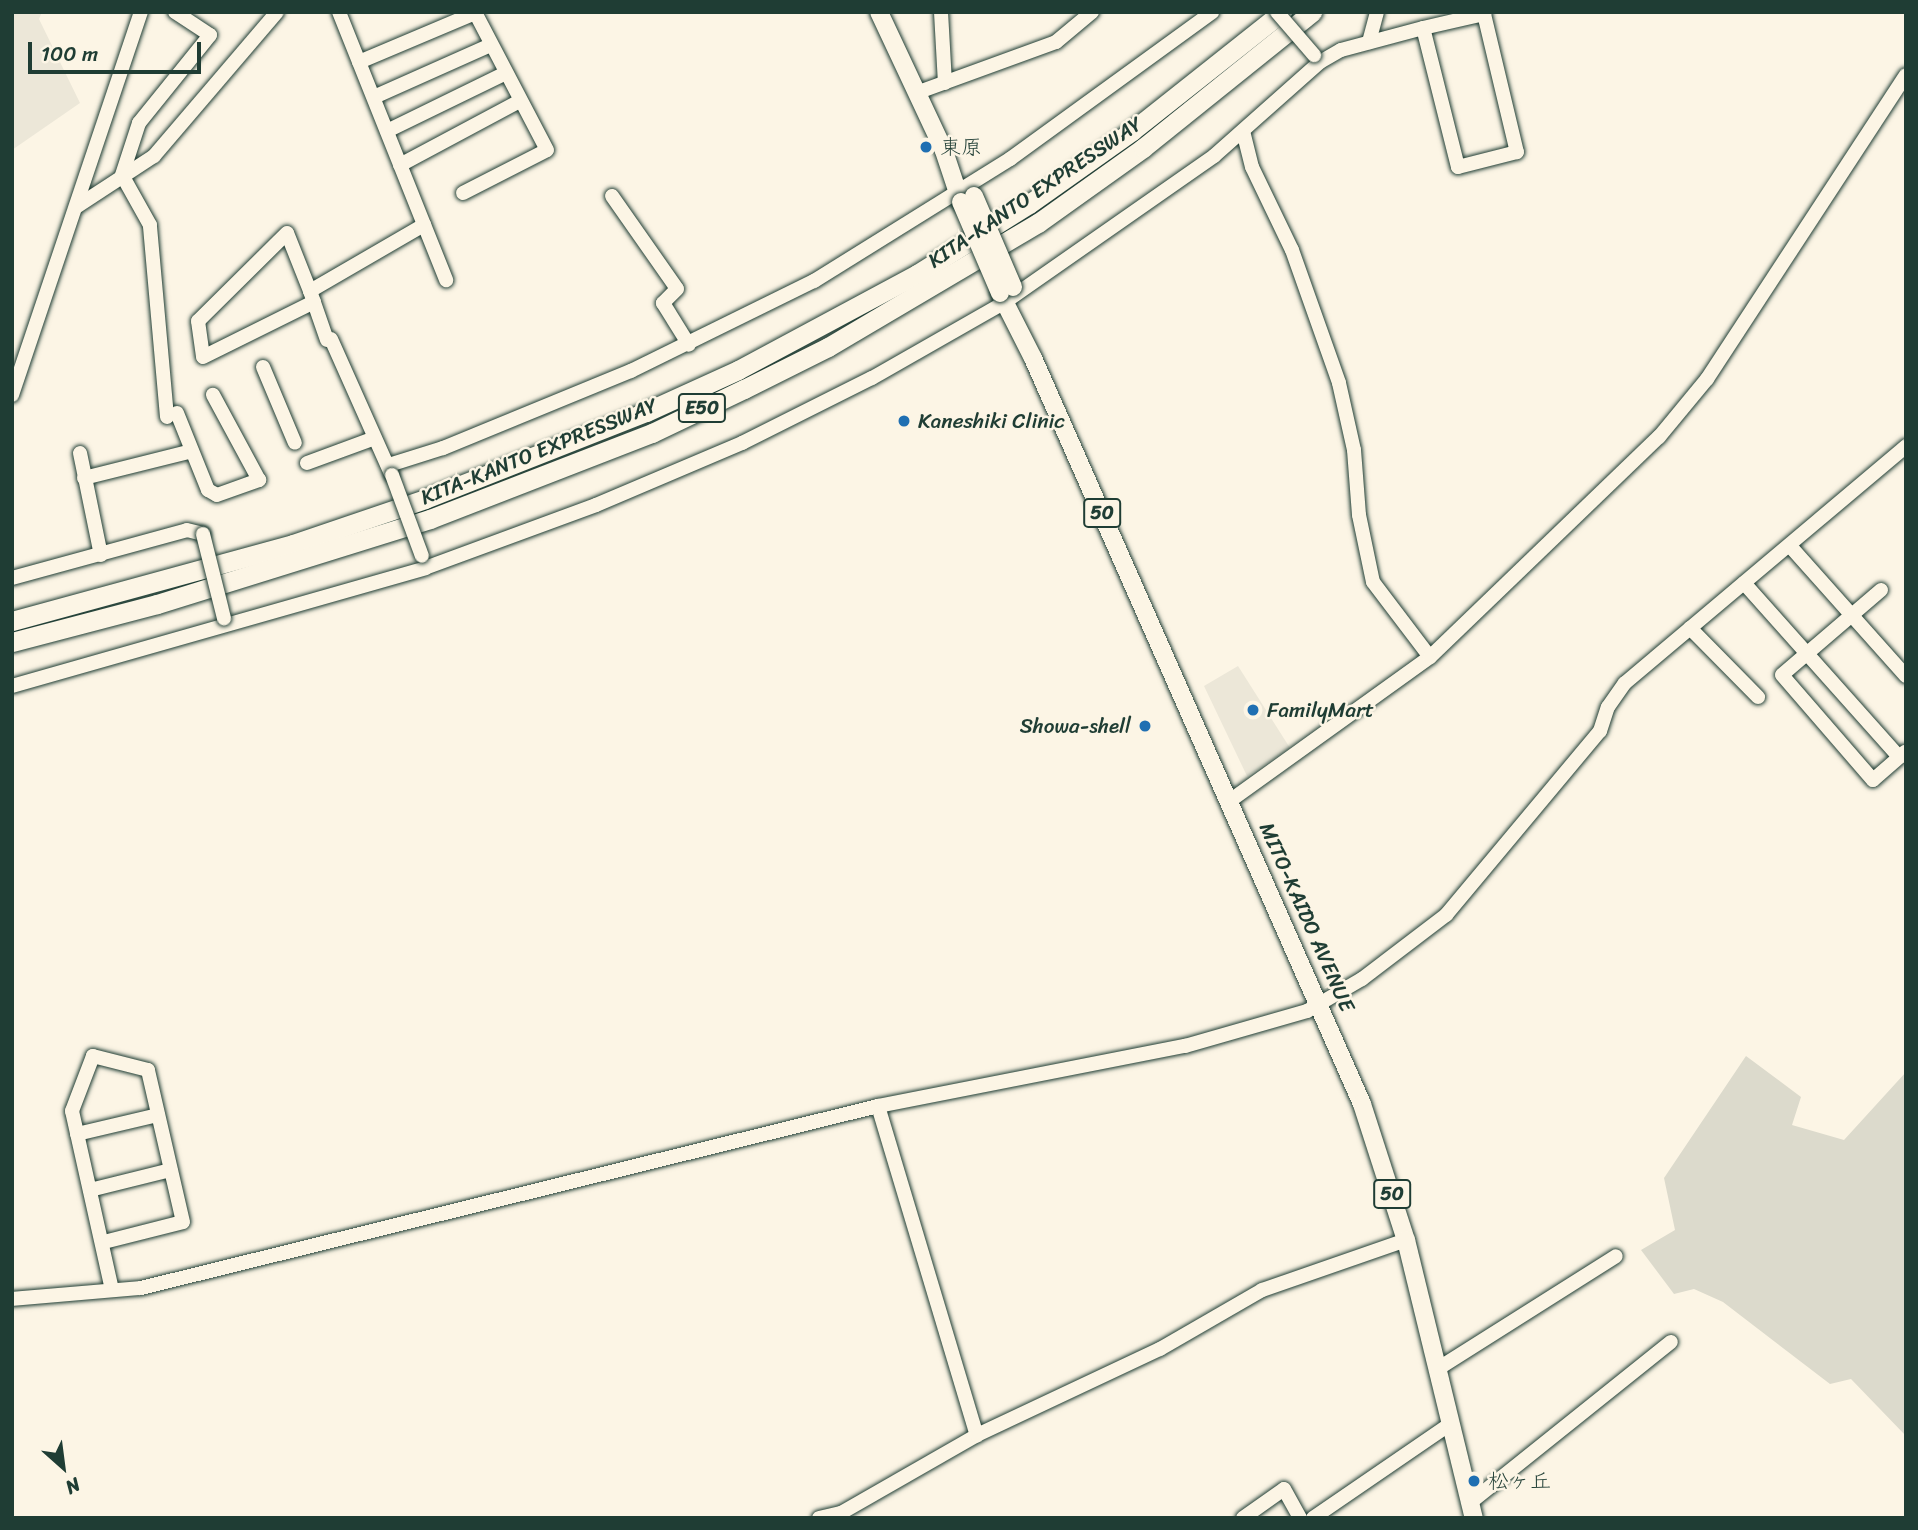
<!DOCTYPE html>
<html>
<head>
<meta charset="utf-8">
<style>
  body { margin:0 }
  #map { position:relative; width:1918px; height:1530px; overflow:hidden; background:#fcf5e5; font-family:Sriracha,"Klee One",sans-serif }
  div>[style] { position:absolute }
  .built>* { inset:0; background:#ece7d8 }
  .green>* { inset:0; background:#dcdacc }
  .roads { filter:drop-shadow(0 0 2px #1f3d34) drop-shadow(0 0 2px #1f3d34) }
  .minor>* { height:14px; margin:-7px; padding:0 7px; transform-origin:7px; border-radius:7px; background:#fcf5e5 }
  .major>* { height:18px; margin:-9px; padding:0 9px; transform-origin:9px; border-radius:9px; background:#fcf5e5 }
  .highway>* { height:19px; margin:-9.5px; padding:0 9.5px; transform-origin:9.5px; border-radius:9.5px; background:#fcf5e5 }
  .bridges { filter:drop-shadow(0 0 2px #1f3d34) drop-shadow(0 0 2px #1f3d34) }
  .minor-bridge>* { height:14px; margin:-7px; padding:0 7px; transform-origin:7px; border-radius:7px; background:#fcf5e5 }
  .major-bridge>* { height:18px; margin:-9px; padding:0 9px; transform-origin:9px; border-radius:9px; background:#fcf5e5 }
  .dots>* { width:19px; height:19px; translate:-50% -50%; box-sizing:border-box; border:4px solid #fcf5e5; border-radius:50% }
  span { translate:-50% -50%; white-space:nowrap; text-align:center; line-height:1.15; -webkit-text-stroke:5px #fcf5e5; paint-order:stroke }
  .shield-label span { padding:2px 5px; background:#fcf5e5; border:2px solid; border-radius:5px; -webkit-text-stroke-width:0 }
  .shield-label { font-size:19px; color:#1f3d34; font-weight:700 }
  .poi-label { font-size:21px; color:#1f3d34 }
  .left { translate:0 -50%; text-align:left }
  .right { translate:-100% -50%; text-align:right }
  .street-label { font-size:21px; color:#1f3d34 }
  .frame { position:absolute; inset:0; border:14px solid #1f3d34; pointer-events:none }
  .north { position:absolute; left:28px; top:1432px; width:70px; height:70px; -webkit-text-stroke:5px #fcf5e5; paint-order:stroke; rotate:152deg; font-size:19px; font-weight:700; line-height:28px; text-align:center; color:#1f3d34 }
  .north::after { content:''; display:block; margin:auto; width:24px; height:32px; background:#1f3d34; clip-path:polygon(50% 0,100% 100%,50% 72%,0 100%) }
  .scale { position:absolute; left:28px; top:42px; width:173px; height:32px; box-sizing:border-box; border:4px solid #1f3d34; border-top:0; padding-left:9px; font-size:21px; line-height:24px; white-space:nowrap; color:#1f3d34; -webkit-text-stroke:5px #fcf5e5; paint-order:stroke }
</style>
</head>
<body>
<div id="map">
  <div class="built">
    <i style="clip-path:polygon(12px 12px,42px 12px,39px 19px,80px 103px,12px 150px)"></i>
    <i style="clip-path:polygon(1238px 666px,1290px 748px,1247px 776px,1204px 686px)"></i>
  </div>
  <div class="green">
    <i style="clip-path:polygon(1746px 1056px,1801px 1097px,1792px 1125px,1844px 1140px,1906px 1072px,1906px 1436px,1851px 1379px,1830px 1384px,1723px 1302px,1694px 1289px,1674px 1294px,1641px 1250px,1675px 1230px,1664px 1178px)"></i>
  </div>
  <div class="roads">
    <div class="minor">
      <i style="left:339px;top:12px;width:289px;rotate:68.2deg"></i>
      <i style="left:941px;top:12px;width:71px;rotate:86.8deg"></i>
      <i style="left:1369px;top:42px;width:31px;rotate:-75deg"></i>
      <i style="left:359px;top:62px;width:126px;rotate:-22.9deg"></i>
      <i style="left:916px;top:93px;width:149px;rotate:-20deg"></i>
      <i style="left:1056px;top:42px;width:47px;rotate:-39.8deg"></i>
      <i style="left:374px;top:97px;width:128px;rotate:-24deg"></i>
      <i style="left:387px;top:131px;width:132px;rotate:-26deg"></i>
      <i style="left:1243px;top:131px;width:37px;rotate:76deg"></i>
      <i style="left:1252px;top:167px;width:92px;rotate:64.3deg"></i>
      <i style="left:1292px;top:250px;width:141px;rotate:70.5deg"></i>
      <i style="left:1339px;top:383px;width:69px;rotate:77.4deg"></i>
      <i style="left:1354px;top:450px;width:65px;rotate:85.6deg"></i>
      <i style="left:1359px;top:515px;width:68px;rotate:78.2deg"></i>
      <i style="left:1373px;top:582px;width:94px;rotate:52.8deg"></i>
      <i style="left:400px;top:165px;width:136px;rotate:-28.1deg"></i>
      <i style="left:463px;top:193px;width:94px;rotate:-27.1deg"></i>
      <i style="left:547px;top:150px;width:156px;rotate:-117.6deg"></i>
      <i style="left:612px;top:196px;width:113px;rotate:55deg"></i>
      <i style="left:677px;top:289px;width:20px;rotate:135deg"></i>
      <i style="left:663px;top:303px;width:49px;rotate:58.2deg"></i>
      <i style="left:76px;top:207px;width:93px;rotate:-33.2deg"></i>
      <i style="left:154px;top:156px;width:189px;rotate:-49.5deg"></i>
      <i style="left:310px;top:291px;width:62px;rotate:-111.6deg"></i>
      <i style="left:287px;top:233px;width:125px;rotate:135.3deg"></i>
      <i style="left:198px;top:321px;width:36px;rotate:82deg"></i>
      <i style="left:203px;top:357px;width:124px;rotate:-26.4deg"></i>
      <i style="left:331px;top:339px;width:148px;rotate:66deg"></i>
      <i style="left:327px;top:340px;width:52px;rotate:-109.1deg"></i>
      <i style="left:310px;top:291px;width:132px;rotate:-30.1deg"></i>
      <i style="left:263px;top:367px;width:82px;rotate:67.2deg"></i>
      <i style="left:12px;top:395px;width:404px;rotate:-71.4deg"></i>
      <i style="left:177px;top:413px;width:83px;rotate:68.1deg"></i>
      <i style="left:208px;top:490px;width:10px;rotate:29deg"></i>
      <i style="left:217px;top:495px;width:45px;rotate:-19.7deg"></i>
      <i style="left:259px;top:480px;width:97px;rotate:-118.4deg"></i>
      <i style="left:167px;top:417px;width:193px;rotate:-95.1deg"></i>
      <i style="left:150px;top:225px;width:57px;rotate:-119.2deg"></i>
      <i style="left:122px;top:175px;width:55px;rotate:-71.9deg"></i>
      <i style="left:139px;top:123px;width:113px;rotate:-51.1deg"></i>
      <i style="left:210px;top:35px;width:42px;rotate:-146.7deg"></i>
      <i style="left:80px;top:453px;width:104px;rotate:78.4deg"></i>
      <i style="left:307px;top:463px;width:72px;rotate:-20.2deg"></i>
      <i style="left:389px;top:465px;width:57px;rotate:-17.5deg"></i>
      <i style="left:443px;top:448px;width:203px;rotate:-22.3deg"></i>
      <i style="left:631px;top:371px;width:204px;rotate:-26.2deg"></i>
      <i style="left:814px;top:281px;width:231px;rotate:-31.9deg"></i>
      <i style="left:1010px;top:159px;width:250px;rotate:-36deg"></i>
      <i style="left:84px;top:478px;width:111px;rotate:-14deg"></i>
      <i style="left:1790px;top:546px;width:174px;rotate:48.3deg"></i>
      <i style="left:12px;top:578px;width:181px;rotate:-15.3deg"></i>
      <i style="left:187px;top:530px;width:16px;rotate:14deg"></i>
      <i style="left:1744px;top:583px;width:233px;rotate:48.3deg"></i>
      <i style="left:1899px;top:757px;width:8px;rotate:-40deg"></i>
      <i style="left:1881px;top:590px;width:130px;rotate:139.4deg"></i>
      <i style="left:1782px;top:675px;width:139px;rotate:49.1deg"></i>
      <i style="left:1873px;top:780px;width:35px;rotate:-41deg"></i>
      <i style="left:1690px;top:628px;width:97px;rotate:45.4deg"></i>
      <i style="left:12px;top:686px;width:430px;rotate:-15.9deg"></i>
      <i style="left:425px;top:568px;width:182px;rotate:-20.2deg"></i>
      <i style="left:596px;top:505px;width:159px;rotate:-23deg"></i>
      <i style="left:742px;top:443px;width:145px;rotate:-26.6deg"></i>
      <i style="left:872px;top:378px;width:153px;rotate:-29.7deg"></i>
      <i style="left:1005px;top:302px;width:255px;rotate:-34.9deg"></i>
      <i style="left:1214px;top:156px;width:142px;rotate:-41.6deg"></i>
      <i style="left:1320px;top:62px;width:24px;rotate:-30deg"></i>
      <i style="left:1341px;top:50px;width:85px;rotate:-15deg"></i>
      <i style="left:1423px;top:28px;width:63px;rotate:-12.9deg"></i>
      <i style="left:1484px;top:14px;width:142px;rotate:76.6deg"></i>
      <i style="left:1517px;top:152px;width:61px;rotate:165.7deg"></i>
      <i style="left:1458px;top:167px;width:143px;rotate:-104.1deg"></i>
      <i style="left:1231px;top:800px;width:245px;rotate:-35.7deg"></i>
      <i style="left:1430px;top:657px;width:318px;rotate:-43.9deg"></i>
      <i style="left:1659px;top:437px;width:75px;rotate:-50.4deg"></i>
      <i style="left:1707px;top:379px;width:363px;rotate:-56.8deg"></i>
      <i style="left:878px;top:1106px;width:344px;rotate:73.3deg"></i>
      <i style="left:77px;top:1134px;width:83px;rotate:-13.2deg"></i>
      <i style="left:90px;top:1190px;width:83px;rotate:-13.9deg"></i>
      <i style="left:104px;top:1242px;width:81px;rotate:-14.2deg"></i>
      <i style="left:183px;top:1222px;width:156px;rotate:-103deg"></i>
      <i style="left:148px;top:1070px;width:57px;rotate:-165.7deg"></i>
      <i style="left:93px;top:1056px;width:59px;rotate:110.9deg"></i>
      <i style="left:72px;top:1111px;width:183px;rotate:77.4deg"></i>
      <i style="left:12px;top:1299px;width:129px;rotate:-4.9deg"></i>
      <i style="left:141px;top:1288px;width:759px;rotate:-13.87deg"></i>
      <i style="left:878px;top:1106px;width:313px;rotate:-11.1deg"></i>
      <i style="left:1185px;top:1046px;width:127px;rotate:-16deg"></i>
      <i style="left:1307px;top:1011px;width:64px;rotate:-30.2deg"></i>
      <i style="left:1362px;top:979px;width:106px;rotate:-37.3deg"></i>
      <i style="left:1446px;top:915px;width:240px;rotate:-50.1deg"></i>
      <i style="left:1600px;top:731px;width:25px;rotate:-72deg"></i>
      <i style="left:1608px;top:707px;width:29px;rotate:-55deg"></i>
      <i style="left:1625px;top:683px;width:368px;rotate:-40.1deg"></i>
      <i style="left:1439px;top:1368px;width:209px;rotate:-32.3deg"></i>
      <i style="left:1471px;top:1502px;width:256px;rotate:-38.7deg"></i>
      <i style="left:819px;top:1518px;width:23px;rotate:-13deg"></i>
      <i style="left:841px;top:1513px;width:157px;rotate:-29.8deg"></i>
      <i style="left:977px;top:1435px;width:202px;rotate:-25.2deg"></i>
      <i style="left:1160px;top:1349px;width:118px;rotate:-30deg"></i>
      <i style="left:1262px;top:1290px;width:152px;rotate:-19.1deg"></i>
      <i style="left:1243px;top:1518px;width:50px;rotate:-35.3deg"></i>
      <i style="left:1284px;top:1489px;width:33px;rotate:61deg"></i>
      <i style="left:1313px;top:1518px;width:168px;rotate:-34.4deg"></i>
    </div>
    <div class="major">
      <i style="left:879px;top:12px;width:153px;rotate:64.9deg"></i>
      <i style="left:944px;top:151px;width:54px;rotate:71.6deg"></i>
      <i style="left:1000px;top:293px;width:73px;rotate:63.1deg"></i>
      <i style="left:1033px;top:358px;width:815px;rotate:66.2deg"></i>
      <i style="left:1362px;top:1104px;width:143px;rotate:72.1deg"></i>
      <i style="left:1406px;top:1240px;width:286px;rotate:76.3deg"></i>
    </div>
    <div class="highway">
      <i style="left:12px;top:621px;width:291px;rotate:-15.3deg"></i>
      <i style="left:293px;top:544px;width:139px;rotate:-18.8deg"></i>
      <i style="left:425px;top:499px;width:238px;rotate:-21.5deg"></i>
      <i style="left:646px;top:412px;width:101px;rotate:-24.5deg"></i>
      <i style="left:738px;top:370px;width:203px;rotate:-28.2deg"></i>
      <i style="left:917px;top:274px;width:132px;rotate:-32deg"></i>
      <i style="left:1029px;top:204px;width:126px;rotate:-35.3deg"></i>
      <i style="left:1132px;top:131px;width:191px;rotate:-38.4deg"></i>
      <i style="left:12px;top:642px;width:150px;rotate:-14.7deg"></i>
      <i style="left:157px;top:604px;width:286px;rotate:-17.3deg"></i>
      <i style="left:430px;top:519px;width:238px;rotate:-21.2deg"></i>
      <i style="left:652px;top:433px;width:102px;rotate:-25.6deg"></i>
      <i style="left:744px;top:389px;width:94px;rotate:-26.6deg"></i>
      <i style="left:828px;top:347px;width:244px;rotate:-30.6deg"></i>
      <i style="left:1038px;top:223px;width:129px;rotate:-35.5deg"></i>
      <i style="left:1143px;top:148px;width:217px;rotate:-38.8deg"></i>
    </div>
  </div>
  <div class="bridges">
    <div class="minor-bridge">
      <i style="left:1277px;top:12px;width:57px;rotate:49.3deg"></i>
      <i style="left:392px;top:475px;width:86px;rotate:69.7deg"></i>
      <i style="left:203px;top:534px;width:87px;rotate:76deg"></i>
    </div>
    <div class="major-bridge">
      <i style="left:974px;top:196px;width:99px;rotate:66.8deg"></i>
      <i style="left:961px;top:202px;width:99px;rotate:66.8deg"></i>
    </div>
  </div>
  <div class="dots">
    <i style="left:926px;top:147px;background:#1f6fb2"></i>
    <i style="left:904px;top:421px;background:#1f6fb2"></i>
    <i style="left:1253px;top:710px;background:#1f6fb2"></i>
    <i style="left:1145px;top:726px;background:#1f6fb2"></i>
    <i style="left:1474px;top:1481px;background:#1f6fb2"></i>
  </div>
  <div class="shield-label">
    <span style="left:702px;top:408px">E50</span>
    <span style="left:1102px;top:513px">50</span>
    <span style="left:1392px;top:1194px">50</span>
  </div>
  <div class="poi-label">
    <span class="left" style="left:940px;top:147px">東原</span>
    <span class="left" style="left:918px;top:421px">Kaneshiki Clinic</span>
    <span class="left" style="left:1267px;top:710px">FamilyMart</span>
    <span class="right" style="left:1131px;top:726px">Showa-shell</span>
    <span class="left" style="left:1488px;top:1481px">松ヶ丘</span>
  </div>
  <div class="street-label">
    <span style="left:1035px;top:192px;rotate:-34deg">KITA-KANTO EXPRESSWAY</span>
    <span style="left:539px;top:451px;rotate:-22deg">KITA-KANTO EXPRESSWAY</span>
    <span style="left:1307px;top:917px;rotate:66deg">MITO-KAIDO AVENUE</span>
  </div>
  <div class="frame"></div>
  <div class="north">N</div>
  <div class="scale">100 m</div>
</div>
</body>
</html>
